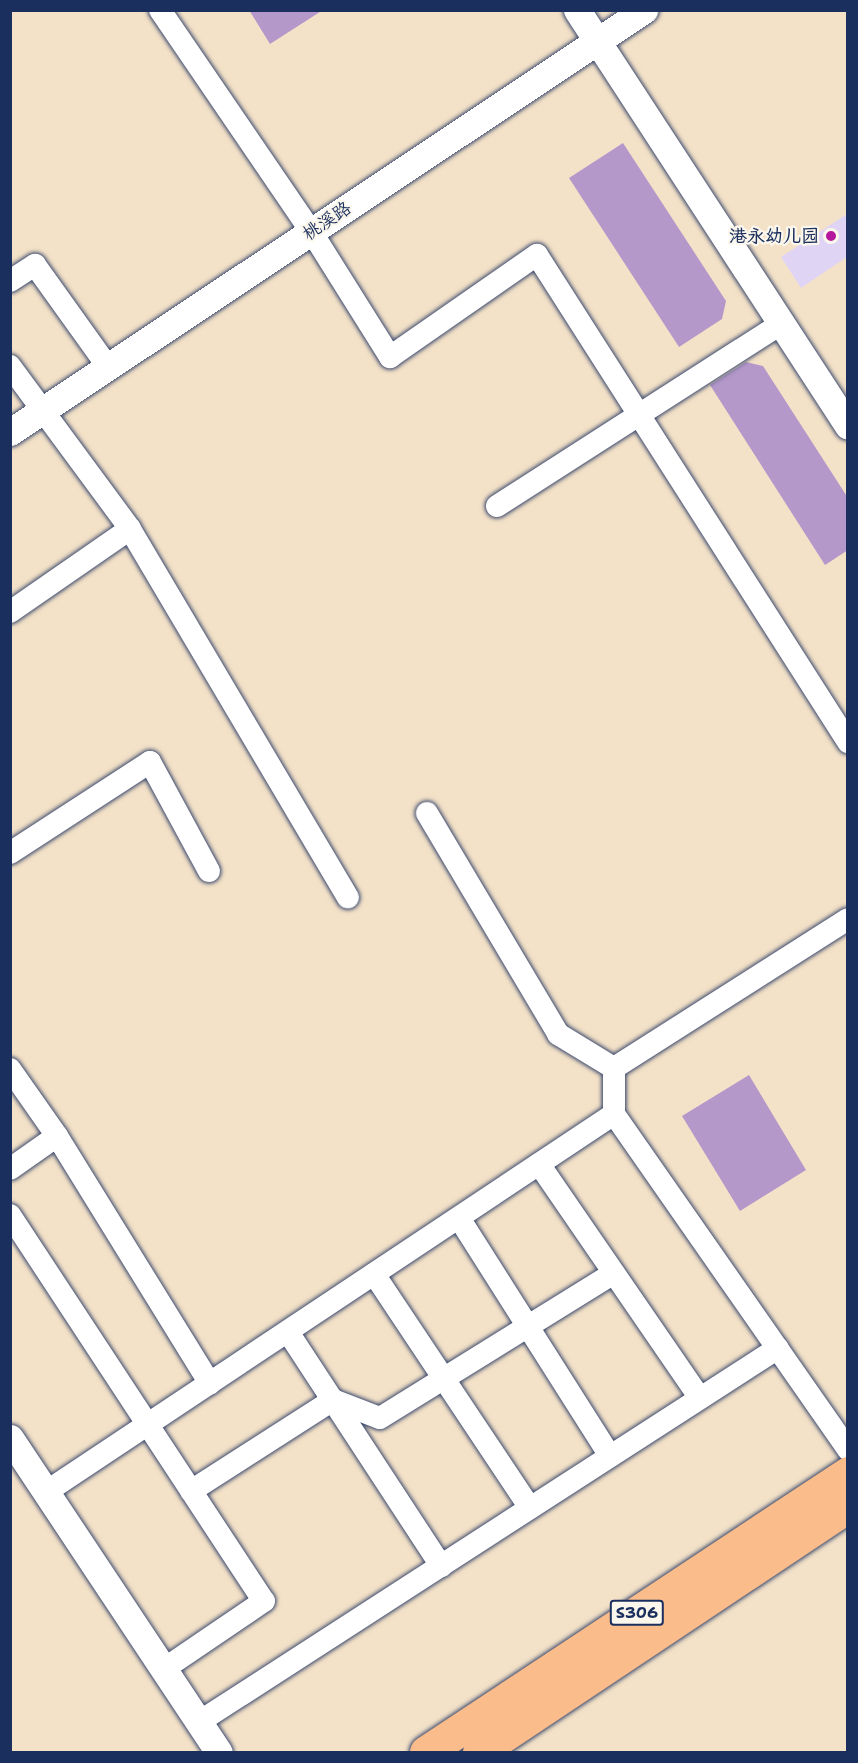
<!DOCTYPE html>
<html>
<head>
<meta charset="utf-8">
<style>
  body { margin:0 }
  #map { position:relative; width:858px; height:1763px; overflow:hidden; background:#f4e2c8; font-family:"Shantell Sans","LXGW WenKai TC",sans-serif }
  div>[style] { position:absolute }
  .built>* { inset:0; background:#e0d4f4 }
  .building>* { inset:0; background:#b498ca }
  .roads { filter:drop-shadow(0 0 2px #3c4a6e) drop-shadow(0 0 2px #3c4a6e) }
  .minor>* { height:22px; margin:-11px; padding:0 11px; transform-origin:11px; border-radius:11px; background:#fff }
  .tertiary>* { height:27px; margin:-13.5px; padding:0 13.5px; transform-origin:13.5px; border-radius:13.5px; background:#fff }
  .primary>* { height:33px; margin:-16.5px; padding:0 16.5px; transform-origin:16.5px; border-radius:16.5px; background:#f9bc8a }
  .dots>* { width:16px; height:16px; translate:-50% -50%; box-sizing:border-box; border:3px solid #fbf7ec; border-radius:50% }
  span { translate:-50% -50%; white-space:nowrap; text-align:center; line-height:1.15; -webkit-text-stroke:4.5px #fbf7ec; paint-order:stroke }
  .shield-label span { padding:2px 4px; background:#fbf7ec; border:2px solid; border-radius:4px; -webkit-text-stroke-width:0 }
  .shield-label { font-size:16px; color:#1b2f5e; font-weight:700 }
  .street-label { font-size:18px; color:#1b2f5e }
  .poi-label { font-size:18px; color:#1b2f5e; font-weight:700 }
  .right { translate:-100% -50%; text-align:right }
  .frame { position:absolute; inset:0; border:12px solid #1b2f5e; pointer-events:none }
</style>
</head>
<body>
<div id="map">
  <div class="built">
    <i style="clip-path:polygon(847px 214px,847px 257px,801px 288px,781px 257px)"></i>
  </div>
  <div class="building">
    <i style="clip-path:polygon(249px 10px,323px 10px,270px 44px)"></i>
    <i style="clip-path:polygon(623px 143px,726px 301px,722px 319px,679px 347px,569px 178px)"></i>
    <i style="clip-path:polygon(746px 362px,763px 366px,848px 498px,848px 550px,825px 565px,710px 385px)"></i>
    <i style="clip-path:polygon(749px 1075px,806px 1170px,740px 1211px,682px 1116px)"></i>
  </div>
  <div class="roads">
    <div class="minor">
      <i style="left:160px;top:10px;width:268px;rotate:55.7deg"></i>
      <i style="left:311px;top:231px;width:149px;rotate:57.9deg"></i>
      <i style="left:390px;top:357px;width:179px;rotate:-34.8deg"></i>
      <i style="left:537px;top:255px;width:578px;rotate:57.44deg"></i>
      <i style="left:10px;top:281px;width:30px;rotate:-33deg"></i>
      <i style="left:35px;top:265px;width:125px;rotate:54.4deg"></i>
      <i style="left:10px;top:366px;width:202px;rotate:53.6deg"></i>
      <i style="left:497px;top:506px;width:337px;rotate:-32.7deg"></i>
      <i style="left:10px;top:612px;width:146px;rotate:-34.7deg"></i>
      <i style="left:130px;top:529px;width:428px;rotate:59.4deg"></i>
      <i style="left:427px;top:813px;width:257px;rotate:59.3deg"></i>
      <i style="left:558px;top:1034px;width:66px;rotate:31.3deg"></i>
      <i style="left:614px;top:1068px;width:277px;rotate:-32.5deg"></i>
      <i style="left:10px;top:853px;width:167px;rotate:-33deg"></i>
      <i style="left:150px;top:762px;width:124px;rotate:61.6deg"></i>
      <i style="left:10px;top:1069px;width:82px;rotate:55deg"></i>
      <i style="left:57px;top:1136px;width:57px;rotate:144.9deg"></i>
      <i style="left:614px;top:1114px;width:409px;rotate:55.1deg"></i>
      <i style="left:57px;top:1136px;width:291px;rotate:58.3deg"></i>
      <i style="left:539px;top:1164px;width:284px;rotate:55.5deg"></i>
      <i style="left:10px;top:1215px;width:462px;rotate:56.7deg"></i>
      <i style="left:264px;top:1601px;width:121px;rotate:145.8deg"></i>
      <i style="left:459px;top:1218px;width:282px;rotate:57.6deg"></i>
      <i style="left:374px;top:1274px;width:281px;rotate:56.3deg"></i>
      <i style="left:288px;top:1332px;width:280px;rotate:56.8deg"></i>
      <i style="left:191px;top:1491px;width:169px;rotate:-32.7deg"></i>
      <i style="left:333px;top:1400px;width:50px;rotate:21deg"></i>
      <i style="left:380px;top:1418px;width:275px;rotate:-31.8deg"></i>
      <i style="left:46px;top:1492px;width:682px;rotate:-33.64deg"></i>
      <i style="left:614px;top:1114px;width:46px;rotate:-90deg"></i>
      <i style="left:199px;top:1722px;width:689px;rotate:-32.86deg"></i>
    </div>
    <div class="tertiary">
      <i style="left:577px;top:10px;width:496px;rotate:56.9deg"></i>
      <i style="left:10px;top:432px;width:762px;rotate:-33.65deg"></i>
      <i style="left:10px;top:1438px;width:377px;rotate:56.4deg"></i>
    </div>
    <div class="primary">
      <i style="left:426px;top:1752px;width:506px;rotate:-33.47deg"></i>
      <i style="left:479px;top:1752px;width:443px;rotate:-33.7deg"></i>
    </div>
  </div>
  <div class="dots">
    <i style="left:831px;top:236px;background:#b5179e"></i>
  </div>
  <div class="shield-label">
    <span style="left:637px;top:1613px">S306</span>
  </div>
  <div class="street-label">
    <span style="left:327px;top:221px;rotate:-34deg">桃溪路</span>
  </div>
  <div class="poi-label">
    <span class="right" style="left:819px;top:236px">港永幼儿园</span>
  </div>
  <div class="frame"></div>
</div>
</body>
</html>
